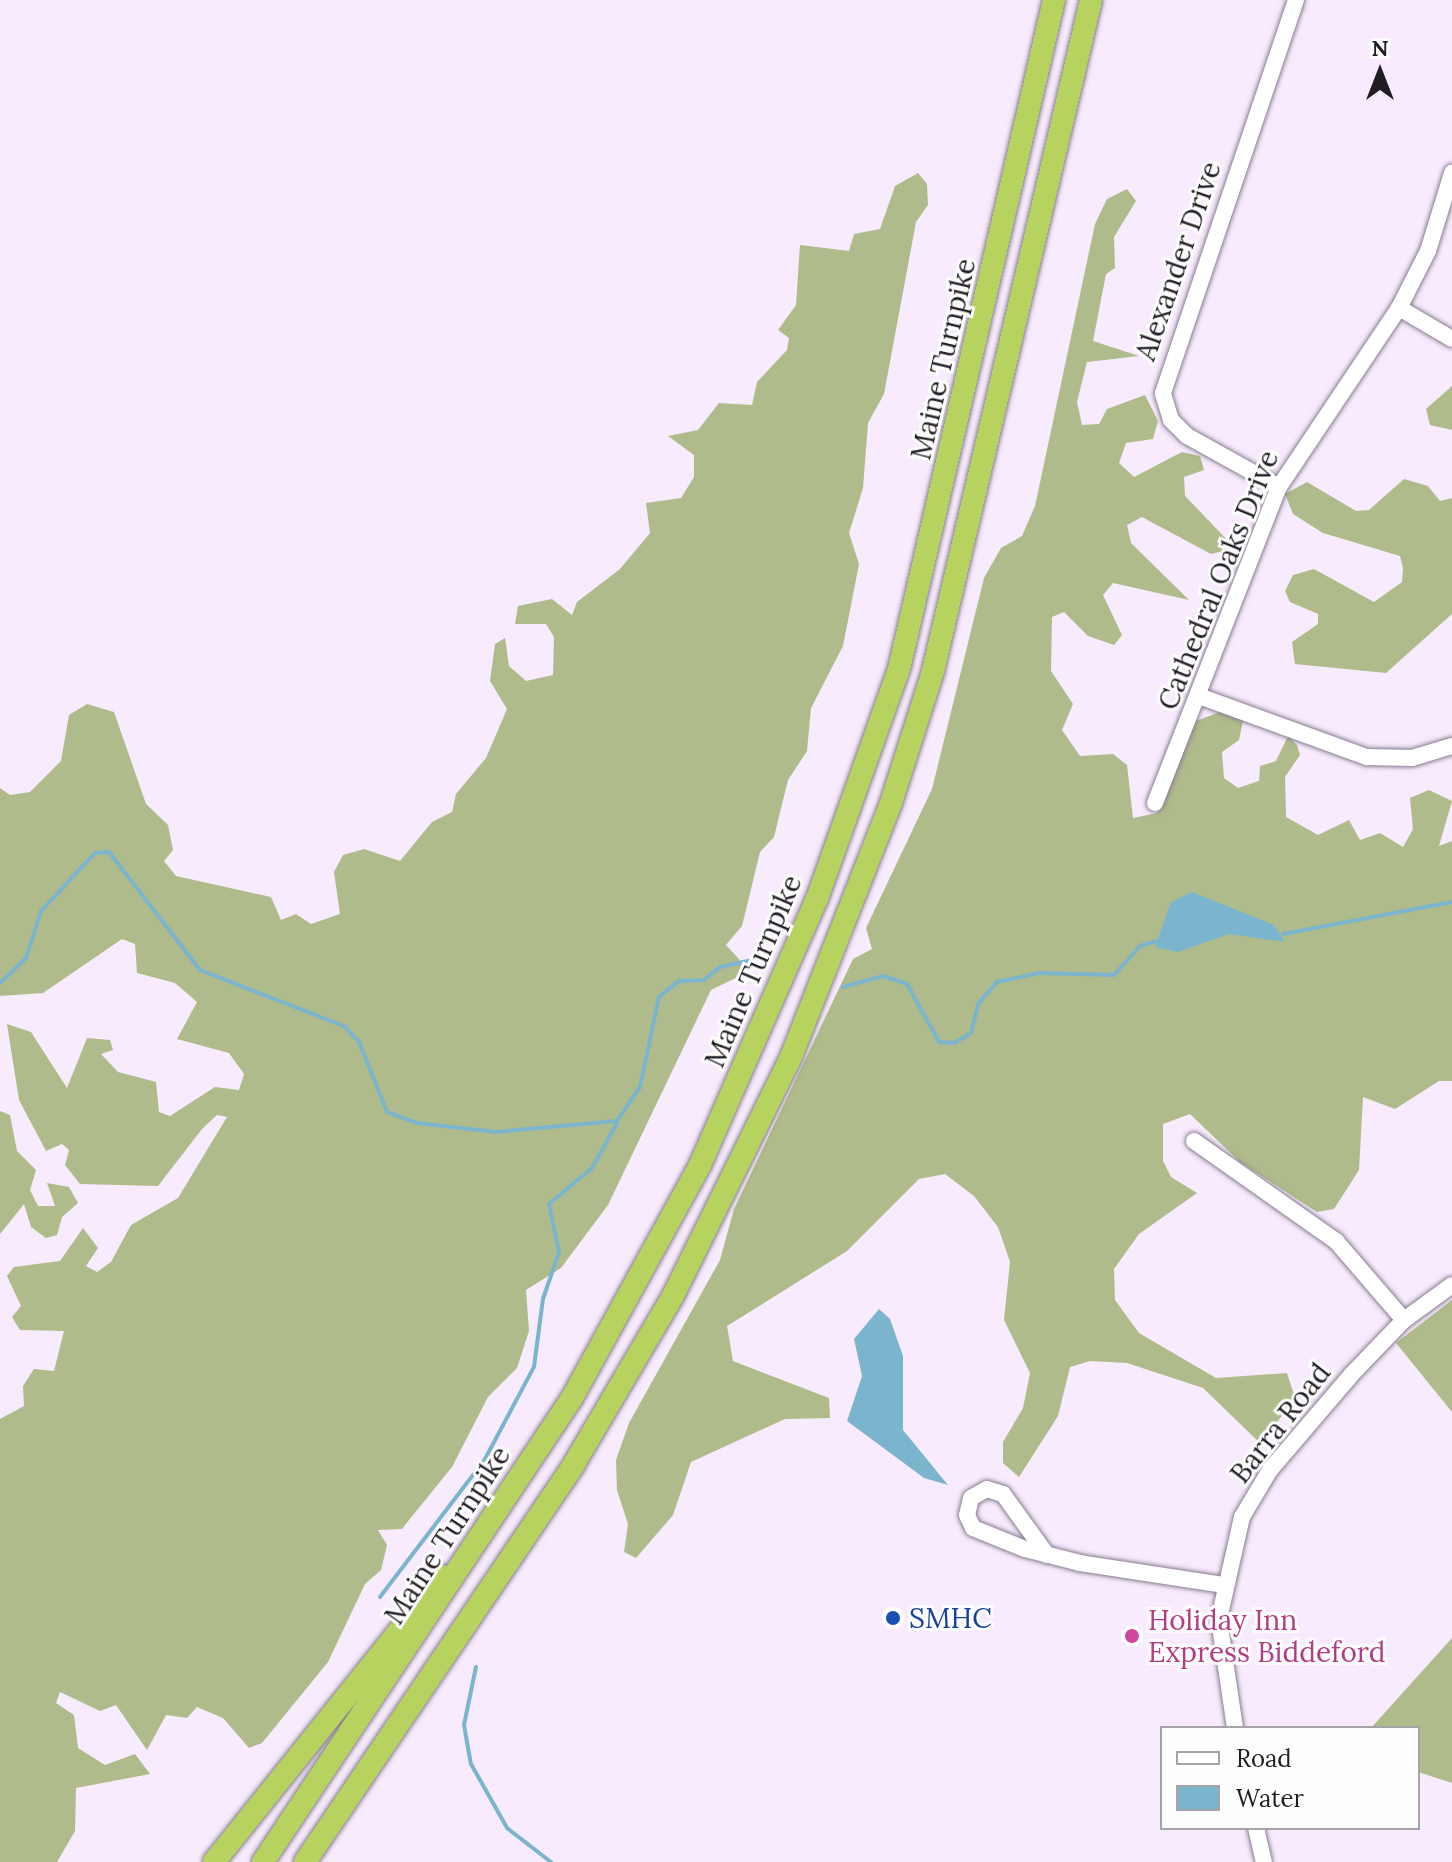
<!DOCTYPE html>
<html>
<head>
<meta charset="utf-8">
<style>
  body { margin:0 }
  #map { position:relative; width:1452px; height:1862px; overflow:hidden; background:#f7ebfd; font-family:Lora,serif }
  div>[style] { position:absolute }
  .forest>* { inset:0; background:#afbb8a }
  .water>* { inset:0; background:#7bb5cd }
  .stream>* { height:4px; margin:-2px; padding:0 2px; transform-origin:2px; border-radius:2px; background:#7bb5cd }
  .roads { filter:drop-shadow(0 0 2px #897c91) drop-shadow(0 0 2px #897c91) }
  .minor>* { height:16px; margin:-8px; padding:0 8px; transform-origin:8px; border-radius:8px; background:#fff }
  .highway>* { height:22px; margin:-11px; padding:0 11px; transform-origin:11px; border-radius:11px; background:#b7d35f }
  .dots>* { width:22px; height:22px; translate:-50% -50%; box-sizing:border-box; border:4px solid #fdfdfd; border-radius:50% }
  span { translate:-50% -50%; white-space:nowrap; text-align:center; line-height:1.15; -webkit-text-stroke:6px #fdfdfd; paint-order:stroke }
  .street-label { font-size:28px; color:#221d25 }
  .transit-label { font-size:28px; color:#164399 }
  .left { translate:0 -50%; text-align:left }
  .hotel-label { font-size:28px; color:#b23c85 }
  .legend { position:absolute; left:1160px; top:1726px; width:260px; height:104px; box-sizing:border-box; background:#fdfdfd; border:2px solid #a5a3a7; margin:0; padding:10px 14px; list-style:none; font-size:24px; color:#221d25 }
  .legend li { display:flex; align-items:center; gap:16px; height:40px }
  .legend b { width:40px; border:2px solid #a5a3a7 }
  .north { position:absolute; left:1340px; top:32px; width:80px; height:80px; -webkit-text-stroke:6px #fdfdfd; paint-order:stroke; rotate:0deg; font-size:22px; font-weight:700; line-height:32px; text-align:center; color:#221d25 }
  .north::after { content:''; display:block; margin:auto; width:28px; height:36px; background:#221d25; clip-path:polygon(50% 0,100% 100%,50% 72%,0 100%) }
</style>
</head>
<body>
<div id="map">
  <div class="forest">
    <i style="clip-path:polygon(918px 173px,927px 184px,928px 205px,916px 222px,884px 394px,868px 423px,863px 488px,849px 533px,859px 564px,843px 646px,811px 708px,807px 751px,788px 780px,774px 837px,760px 852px,742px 926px,726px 945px,750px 971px,711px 990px,608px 1205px,561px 1268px,526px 1290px,529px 1331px,517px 1368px,488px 1397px,452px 1467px,409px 1520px,402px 1529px,378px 1530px,387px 1545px,381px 1570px,365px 1584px,328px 1662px,262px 1743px,249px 1748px,223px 1718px,197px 1707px,187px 1718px,166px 1715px,147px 1750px,116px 1705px,100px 1711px,60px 1692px,56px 1703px,74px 1715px,78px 1748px,105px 1765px,135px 1754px,150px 1774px,76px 1788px,75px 1831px,57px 1862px,0 1862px,0 1419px,24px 1406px,23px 1386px,34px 1369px,54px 1371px,64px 1331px,20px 1330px,12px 1317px,21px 1306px,7px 1276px,14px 1267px,60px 1261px,83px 1228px,98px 1248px,86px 1266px,97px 1272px,111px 1262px,131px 1225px,178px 1198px,227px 1117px,217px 1115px,202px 1129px,158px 1186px,80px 1184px,65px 1165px,69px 1150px,62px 1144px,46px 1151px,19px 1100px,7px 1024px,31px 1032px,67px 1088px,87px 1038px,110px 1040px,113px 1050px,101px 1054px,118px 1072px,156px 1082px,159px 1112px,170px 1116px,215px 1087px,239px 1090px,244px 1074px,229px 1053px,177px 1039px,197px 1002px,175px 983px,137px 973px,135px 944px,122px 939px,43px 993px,0 996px,0 788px,10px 795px,30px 792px,61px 761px,69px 715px,87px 704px,114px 712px,146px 804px,168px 825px,173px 850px,164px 861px,176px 876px,271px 897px,281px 920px,296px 914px,311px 924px,340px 914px,334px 872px,343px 855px,364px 849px,400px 861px,432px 822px,452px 812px,456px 794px,486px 758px,507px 709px,490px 681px,495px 644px,505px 638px,509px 666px,526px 681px,553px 675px,554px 637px,546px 624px,515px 624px,518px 606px,552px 599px,572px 615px,577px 602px,620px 569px,650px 533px,646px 503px,681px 498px,694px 477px,694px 455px,668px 436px,698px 430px,719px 403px,752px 405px,757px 382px,787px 350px,789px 338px,778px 330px,796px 305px,800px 245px,849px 251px,854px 234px,880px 229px,895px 186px)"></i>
    <i style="clip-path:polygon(1127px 189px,1136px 201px,1114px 237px,1115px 268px,1106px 274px,1093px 341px,1139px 356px,1087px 362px,1077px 402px,1082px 425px,1099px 424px,1107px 409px,1145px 395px,1158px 421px,1153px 439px,1126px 443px,1119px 463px,1134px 477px,1182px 452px,1200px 456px,1204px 470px,1184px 477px,1185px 496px,1235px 548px,1211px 554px,1142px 517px,1127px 525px,1131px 543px,1189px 600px,1113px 583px,1103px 595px,1122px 635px,1114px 645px,1088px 636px,1064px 612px,1052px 617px,1051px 671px,1073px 704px,1062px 730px,1080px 756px,1113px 754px,1127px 765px,1133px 818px,1157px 813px,1196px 721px,1220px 712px,1243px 721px,1239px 740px,1222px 752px,1224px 778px,1238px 788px,1259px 781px,1260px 766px,1276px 761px,1288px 736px,1297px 745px,1300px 755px,1285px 777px,1286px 817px,1318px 835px,1349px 820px,1360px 840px,1380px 833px,1403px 847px,1413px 829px,1410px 798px,1429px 790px,1452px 801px,1439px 846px,1452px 841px,1452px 1081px,1439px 1081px,1395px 1109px,1363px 1097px,1359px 1170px,1334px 1209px,1317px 1212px,1240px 1162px,1190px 1114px,1163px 1124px,1163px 1161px,1171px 1177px,1197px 1193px,1139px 1234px,1114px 1269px,1115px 1300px,1139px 1333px,1216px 1378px,1287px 1373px,1295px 1398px,1261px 1444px,1203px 1388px,1127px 1363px,1090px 1361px,1070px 1367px,1058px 1416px,1019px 1477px,1003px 1463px,1003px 1442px,1023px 1408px,1030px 1373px,1004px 1320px,1010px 1262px,998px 1227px,974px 1196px,945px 1174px,919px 1179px,847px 1251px,727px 1326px,733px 1361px,829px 1398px,830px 1418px,785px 1419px,691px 1462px,673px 1515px,636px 1558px,624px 1552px,628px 1524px,617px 1490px,616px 1460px,629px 1423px,720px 1260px,734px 1209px,853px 959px,872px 949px,866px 928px,932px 789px,984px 578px,1001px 548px,1022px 536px,1035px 506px,1095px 224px,1107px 199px)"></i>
    <i style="clip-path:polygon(1452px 386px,1452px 430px,1430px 425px,1426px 409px)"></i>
    <i style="clip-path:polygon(1404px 479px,1428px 486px,1440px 501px,1452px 498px,1452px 614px,1386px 673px,1295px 664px,1292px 642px,1318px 624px,1318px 614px,1290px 602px,1285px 591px,1293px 575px,1314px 569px,1374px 602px,1402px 582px,1403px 568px,1400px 556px,1323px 533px,1293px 514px,1285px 494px,1307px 482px,1356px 511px,1369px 510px)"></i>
    <i style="clip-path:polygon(0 1111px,10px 1115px,17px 1151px,36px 1170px,30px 1190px,38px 1206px,55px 1206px,47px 1183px,69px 1187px,78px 1203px,62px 1217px,57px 1235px,46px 1238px,31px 1227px,24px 1204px,0 1234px)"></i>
    <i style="clip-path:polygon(1452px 1300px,1452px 1412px,1396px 1343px)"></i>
    <i style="clip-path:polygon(1452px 1638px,1452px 1783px,1418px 1772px,1418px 1728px,1371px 1728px)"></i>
  </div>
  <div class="water">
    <i style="clip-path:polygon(1192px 892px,1274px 925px,1285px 942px,1229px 934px,1178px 952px,1155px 947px,1171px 902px)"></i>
    <i style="clip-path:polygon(879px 1309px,890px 1319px,903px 1356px,903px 1430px,948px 1485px,924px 1478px,847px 1421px,862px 1376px,854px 1339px)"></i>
  </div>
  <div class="stream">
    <i style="left:1283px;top:934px;width:172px;rotate:-10.7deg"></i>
    <i style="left:0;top:983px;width:36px;rotate:-44deg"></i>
    <i style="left:26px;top:958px;width:49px;rotate:-72.3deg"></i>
    <i style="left:41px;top:911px;width:79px;rotate:-47deg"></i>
    <i style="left:95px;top:853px;width:14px;rotate:-4deg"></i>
    <i style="left:109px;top:852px;width:149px;rotate:52.4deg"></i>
    <i style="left:200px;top:970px;width:155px;rotate:21.3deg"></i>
    <i style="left:344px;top:1026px;width:22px;rotate:47deg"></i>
    <i style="left:359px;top:1042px;width:75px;rotate:68.2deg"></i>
    <i style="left:387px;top:1112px;width:32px;rotate:20deg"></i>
    <i style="left:417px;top:1123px;width:79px;rotate:6.6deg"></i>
    <i style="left:495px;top:1132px;width:122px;rotate:-5.2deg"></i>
    <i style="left:617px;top:1121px;width:41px;rotate:-55.9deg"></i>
    <i style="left:640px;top:1087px;width:92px;rotate:-78.1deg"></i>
    <i style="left:659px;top:997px;width:26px;rotate:-39deg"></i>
    <i style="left:679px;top:981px;width:25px;rotate:-2deg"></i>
    <i style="left:704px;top:980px;width:21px;rotate:-39deg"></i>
    <i style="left:720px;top:967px;width:48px;rotate:-12deg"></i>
    <i style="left:843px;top:987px;width:41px;rotate:-15.4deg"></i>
    <i style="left:883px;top:976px;width:25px;rotate:18deg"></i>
    <i style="left:907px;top:984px;width:66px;rotate:61.1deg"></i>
    <i style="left:939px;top:1042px;width:15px;rotate:4deg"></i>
    <i style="left:954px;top:1043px;width:20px;rotate:-30deg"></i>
    <i style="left:971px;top:1033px;width:30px;rotate:-76deg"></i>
    <i style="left:978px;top:1004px;width:29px;rotate:-49deg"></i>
    <i style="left:997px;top:982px;width:43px;rotate:-12.1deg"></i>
    <i style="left:1039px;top:973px;width:75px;rotate:1.5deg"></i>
    <i style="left:1114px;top:975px;width:39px;rotate:-48deg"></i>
    <i style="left:1140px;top:946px;width:22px;rotate:-16deg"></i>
    <i style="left:380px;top:1597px;width:173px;rotate:-52.7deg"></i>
    <i style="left:485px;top:1459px;width:104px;rotate:-62deg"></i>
    <i style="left:534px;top:1367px;width:69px;rotate:-82.5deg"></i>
    <i style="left:543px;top:1299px;width:50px;rotate:-71.2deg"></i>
    <i style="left:559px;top:1252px;width:49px;rotate:-101.8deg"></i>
    <i style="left:549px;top:1204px;width:56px;rotate:-39.9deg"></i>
    <i style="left:592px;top:1168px;width:51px;rotate:-60.9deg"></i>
    <i style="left:476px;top:1667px;width:59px;rotate:101.7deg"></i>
    <i style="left:464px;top:1725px;width:40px;rotate:80deg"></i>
    <i style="left:471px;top:1764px;width:73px;rotate:60.6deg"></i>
    <i style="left:507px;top:1828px;width:56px;rotate:37.7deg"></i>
  </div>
  <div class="roads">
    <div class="minor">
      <i style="left:1399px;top:308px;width:61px;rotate:30.3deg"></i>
      <i style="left:1279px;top:487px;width:105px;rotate:-151deg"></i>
      <i style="left:1187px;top:436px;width:23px;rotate:-135deg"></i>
      <i style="left:1171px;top:420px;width:28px;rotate:-107deg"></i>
      <i style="left:1163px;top:393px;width:415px;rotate:-71.3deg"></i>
      <i style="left:1199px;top:696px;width:179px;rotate:20deg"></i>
      <i style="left:1367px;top:757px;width:45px;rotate:1.3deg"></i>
      <i style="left:1412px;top:758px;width:42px;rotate:-16.7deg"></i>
      <i style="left:1155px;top:803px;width:339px;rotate:-68.6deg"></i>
      <i style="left:1279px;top:487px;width:216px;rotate:-56.2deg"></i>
      <i style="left:1399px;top:308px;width:64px;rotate:-63deg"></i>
      <i style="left:1428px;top:251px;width:82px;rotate:-72.9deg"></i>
      <i style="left:1194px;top:1141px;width:174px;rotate:35.2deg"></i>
      <i style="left:1336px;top:1241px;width:104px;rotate:49.3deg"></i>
      <i style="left:1047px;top:1555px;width:75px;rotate:-125.8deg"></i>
      <i style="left:1003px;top:1494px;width:17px;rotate:-163deg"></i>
      <i style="left:987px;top:1489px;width:18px;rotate:151deg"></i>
      <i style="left:971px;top:1498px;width:17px;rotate:103deg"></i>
      <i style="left:967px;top:1515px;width:14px;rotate:65deg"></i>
      <i style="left:973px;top:1528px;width:56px;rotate:22deg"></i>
      <i style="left:1025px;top:1549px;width:57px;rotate:14.3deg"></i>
      <i style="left:1080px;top:1563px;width:145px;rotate:8.7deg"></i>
      <i style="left:1235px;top:1728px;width:110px;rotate:-98.4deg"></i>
      <i style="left:1219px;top:1619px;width:105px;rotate:-77.3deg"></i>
      <i style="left:1242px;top:1517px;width:55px;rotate:-59.2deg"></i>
      <i style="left:1270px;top:1470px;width:125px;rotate:-49.5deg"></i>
      <i style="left:1351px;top:1375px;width:76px;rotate:-46.1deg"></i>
      <i style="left:1404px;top:1320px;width:59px;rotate:-36.1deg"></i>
      <i style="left:1256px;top:1828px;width:35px;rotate:77deg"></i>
    </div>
    <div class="highway">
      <i style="left:214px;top:1862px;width:366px;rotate:-51.3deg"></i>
      <i style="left:263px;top:1862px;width:557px;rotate:-56.34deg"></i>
      <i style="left:572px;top:1398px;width:266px;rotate:-61.2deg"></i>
      <i style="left:700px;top:1165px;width:291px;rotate:-66.3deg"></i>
      <i style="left:817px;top:899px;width:244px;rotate:-70.4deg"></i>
      <i style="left:899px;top:669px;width:687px;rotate:-76.96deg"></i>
      <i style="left:305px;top:1862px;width:480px;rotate:-55.9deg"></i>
      <i style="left:574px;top:1464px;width:195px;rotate:-59.5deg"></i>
      <i style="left:673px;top:1296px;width:267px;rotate:-63.7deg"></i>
      <i style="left:791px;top:1057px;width:273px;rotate:-68.5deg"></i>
      <i style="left:891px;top:803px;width:139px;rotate:-72.3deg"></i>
      <i style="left:933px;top:671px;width:689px;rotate:-76.75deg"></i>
    </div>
  </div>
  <div class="dots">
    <i style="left:893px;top:1618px;background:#1a4fb4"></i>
    <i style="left:1132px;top:1636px;background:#d1479c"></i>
  </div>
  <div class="street-label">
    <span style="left:1178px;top:261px;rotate:-71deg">Alexander Drive</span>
    <span style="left:943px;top:359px;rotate:-77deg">Maine Turnpike</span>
    <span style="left:1218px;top:580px;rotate:-68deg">Cathedral Oaks Drive</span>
    <span style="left:753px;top:971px;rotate:-67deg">Maine Turnpike</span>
    <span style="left:1280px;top:1423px;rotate:-52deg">Barra Road</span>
    <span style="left:447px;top:1535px;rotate:-57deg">Maine Turnpike</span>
  </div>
  <div class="transit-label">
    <span class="left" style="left:909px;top:1618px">SMHC</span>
  </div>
  <div class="hotel-label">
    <span class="left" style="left:1148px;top:1636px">Holiday Inn<br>Express Biddeford</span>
  </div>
  <ul class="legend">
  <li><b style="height:10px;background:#fff"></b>Road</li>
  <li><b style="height:22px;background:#7bb5cd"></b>Water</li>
  </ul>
  <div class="north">N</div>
</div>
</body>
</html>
